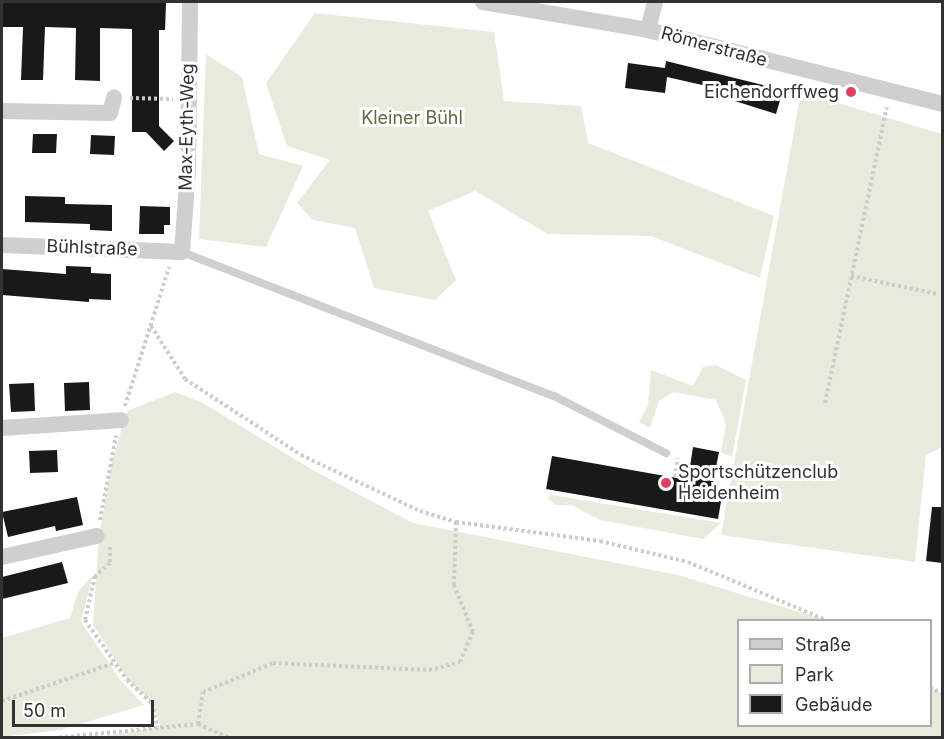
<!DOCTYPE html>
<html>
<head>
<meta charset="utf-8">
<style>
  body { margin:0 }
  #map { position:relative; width:944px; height:739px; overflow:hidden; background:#fff; font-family:Inter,sans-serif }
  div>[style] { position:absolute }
  .green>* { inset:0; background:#e7ebde }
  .building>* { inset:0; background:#191919 }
  .path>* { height:4px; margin-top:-2px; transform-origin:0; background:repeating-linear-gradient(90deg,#ccc 0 3px,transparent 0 6px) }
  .lane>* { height:8px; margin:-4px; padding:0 4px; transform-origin:4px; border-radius:4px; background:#cfcfcf }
  .street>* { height:16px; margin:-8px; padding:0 8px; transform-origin:8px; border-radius:8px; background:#cfcfcf }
  .dots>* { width:16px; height:16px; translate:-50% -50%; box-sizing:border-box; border:3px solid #fff; border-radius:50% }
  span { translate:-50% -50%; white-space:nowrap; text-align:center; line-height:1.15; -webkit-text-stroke:6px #fff; paint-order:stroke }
  .street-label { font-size:18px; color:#323232 }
  .poi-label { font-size:18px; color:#323232 }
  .right { translate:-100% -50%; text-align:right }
  .left { translate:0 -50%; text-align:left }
  .park-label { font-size:18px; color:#5c6d40 }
  .frame { position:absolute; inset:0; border:3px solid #323232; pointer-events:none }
  .legend { position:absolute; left:737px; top:619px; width:195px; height:108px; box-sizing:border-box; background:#fff; border:2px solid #adadad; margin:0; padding:8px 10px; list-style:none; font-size:18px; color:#323232 }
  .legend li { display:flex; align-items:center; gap:12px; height:30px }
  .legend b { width:30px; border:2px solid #adadad }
  .scale { position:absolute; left:12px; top:700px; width:142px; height:27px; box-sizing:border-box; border:3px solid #323232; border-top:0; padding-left:8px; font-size:18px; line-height:21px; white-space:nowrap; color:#323232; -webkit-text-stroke:4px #fff; paint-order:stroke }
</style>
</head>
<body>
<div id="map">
  <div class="green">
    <i style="clip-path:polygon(315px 13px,494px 32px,504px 101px,581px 106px,588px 143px,774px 216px,760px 278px,651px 236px,548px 234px,475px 191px,428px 211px,456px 280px,435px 300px,374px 288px,355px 228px,313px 220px,297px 203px,330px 160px,287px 146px,266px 83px)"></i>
    <i style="clip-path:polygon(206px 54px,242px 77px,259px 154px,303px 166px,266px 247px,199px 239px)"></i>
    <i style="clip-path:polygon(801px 92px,942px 134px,942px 447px,926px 455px,915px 562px,721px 535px)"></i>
    <i style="clip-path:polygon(716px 365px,746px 380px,732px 457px,721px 452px,726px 424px,716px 400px,674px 392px,659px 401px,650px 428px,639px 422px,648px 405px,651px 370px,693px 386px,703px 367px)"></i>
    <i style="clip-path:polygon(175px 392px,203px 403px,316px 472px,413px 523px,678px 575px,826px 620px,738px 620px,738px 726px,930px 726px,931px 687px,942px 694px,942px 737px,98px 737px,160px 727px,153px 703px,128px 680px,93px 625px,99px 537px,111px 465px,127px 411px)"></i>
    <i style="clip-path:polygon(551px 495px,721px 523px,703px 539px,600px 520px,571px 505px,556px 505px,547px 498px)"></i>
    <i style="clip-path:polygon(93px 575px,81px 622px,121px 681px,144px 705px,60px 730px,2px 737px,2px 638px,70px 618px,78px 592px)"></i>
  </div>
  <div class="building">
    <i style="clip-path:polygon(2px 2px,166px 3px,165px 30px,159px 30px,159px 126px,174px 141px,164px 151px,146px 132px,132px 132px,132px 29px,100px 28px,100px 81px,75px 80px,76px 28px,45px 27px,43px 80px,21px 80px,23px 27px,2px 27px)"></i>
    <i style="clip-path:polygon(666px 61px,783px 90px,776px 114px,710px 93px,711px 87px,667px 77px,665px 93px,625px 88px,628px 63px,665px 68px)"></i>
    <i style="clip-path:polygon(33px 134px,57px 134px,56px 153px,32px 153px)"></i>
    <i style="clip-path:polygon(91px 135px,115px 136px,114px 155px,90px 154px)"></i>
    <i style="clip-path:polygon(25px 196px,65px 197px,65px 204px,112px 205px,112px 231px,90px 230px,90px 224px,25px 222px)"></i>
    <i style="clip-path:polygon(140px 206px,170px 207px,170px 225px,164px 225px,164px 234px,139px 234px)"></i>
    <i style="clip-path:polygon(66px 266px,91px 267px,91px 273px,111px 274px,111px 300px,89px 299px,89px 302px,2px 295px,2px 269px,66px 274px)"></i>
    <i style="clip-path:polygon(89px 382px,90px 410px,65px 411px,64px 383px)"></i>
    <i style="clip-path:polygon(34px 383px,35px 411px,11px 412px,9px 384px)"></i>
    <i style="clip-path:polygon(693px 447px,719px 452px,712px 488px,723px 490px,718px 519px,546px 489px,552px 456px,688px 480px)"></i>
    <i style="clip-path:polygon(57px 450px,58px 472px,30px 473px,29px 451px)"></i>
    <i style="clip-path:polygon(77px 497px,83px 525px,56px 531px,55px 526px,8px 537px,2px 512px)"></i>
    <i style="clip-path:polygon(932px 507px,942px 507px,942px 563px,926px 561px)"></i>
    <i style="clip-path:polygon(62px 562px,68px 583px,2px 599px,2px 577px)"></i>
  </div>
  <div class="path">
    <i style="left:130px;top:98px;width:43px;rotate:1.3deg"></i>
    <i style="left:851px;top:276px;width:88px;rotate:11.8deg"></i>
    <i style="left:151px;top:326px;width:63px;rotate:57.3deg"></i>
    <i style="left:185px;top:379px;width:139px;rotate:33.2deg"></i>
    <i style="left:301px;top:455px;width:132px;rotate:25.2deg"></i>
    <i style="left:420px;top:511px;width:38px;rotate:17deg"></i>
    <i style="left:456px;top:522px;width:145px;rotate:7.5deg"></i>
    <i style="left:600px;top:541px;width:90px;rotate:13.4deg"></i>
    <i style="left:688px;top:562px;width:150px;rotate:22.8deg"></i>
    <i style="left:825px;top:403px;width:302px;rotate:-78.2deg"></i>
    <i style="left:125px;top:406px;width:146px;rotate:-72.4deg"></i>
    <i style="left:675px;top:477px;width:19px;rotate:-81deg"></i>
    <i style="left:100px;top:520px;width:86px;rotate:-79.2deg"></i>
    <i style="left:110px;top:547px;width:16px;rotate:90deg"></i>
    <i style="left:110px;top:563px;width:20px;rotate:139deg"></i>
    <i style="left:95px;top:576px;width:45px;rotate:102.8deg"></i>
    <i style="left:85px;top:620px;width:73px;rotate:55deg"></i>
    <i style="left:127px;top:680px;width:34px;rotate:43deg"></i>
    <i style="left:152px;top:703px;width:25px;rotate:78deg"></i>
    <i style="left:930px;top:687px;width:14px;rotate:30deg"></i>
    <i style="left:2px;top:701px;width:118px;rotate:-18.7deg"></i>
    <i style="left:198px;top:724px;width:32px;rotate:-81deg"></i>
    <i style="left:203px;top:692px;width:76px;rotate:-22.5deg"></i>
    <i style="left:273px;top:663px;width:156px;rotate:2.6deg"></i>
    <i style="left:429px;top:670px;width:32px;rotate:-14deg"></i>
    <i style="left:460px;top:662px;width:33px;rotate:-67deg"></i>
    <i style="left:473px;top:632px;width:51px;rotate:-112deg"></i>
    <i style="left:454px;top:585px;width:63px;rotate:-88.2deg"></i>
    <i style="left:53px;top:738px;width:146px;rotate:-5.5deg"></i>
    <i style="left:198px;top:724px;width:34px;rotate:24deg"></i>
  </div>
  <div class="lane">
    <i style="left:182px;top:252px;width:399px;rotate:21.2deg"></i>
    <i style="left:554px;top:396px;width:126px;rotate:27deg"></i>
  </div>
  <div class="street">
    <i style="left:483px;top:2px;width:167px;rotate:9.6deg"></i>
    <i style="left:648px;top:30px;width:303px;rotate:14.1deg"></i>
    <i style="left:648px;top:30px;width:29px;rotate:-76deg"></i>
    <i style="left:2px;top:111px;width:108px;rotate:1.1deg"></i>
    <i style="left:110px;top:113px;width:16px;rotate:-75deg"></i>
    <i style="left:2px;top:245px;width:180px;rotate:2.2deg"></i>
    <i style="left:182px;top:252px;width:82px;rotate:-85.8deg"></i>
    <i style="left:188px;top:170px;width:168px;rotate:-89.3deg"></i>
    <i style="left:2px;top:428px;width:119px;rotate:-3.8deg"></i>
    <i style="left:2px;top:557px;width:97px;rotate:-12.5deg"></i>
  </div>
  <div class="dots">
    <i style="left:851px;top:92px;background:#df3e62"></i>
    <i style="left:666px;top:483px;background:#df3e62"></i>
  </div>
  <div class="street-label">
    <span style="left:714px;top:47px;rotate:15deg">Römerstraße</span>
    <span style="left:187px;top:127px;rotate:-89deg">Max-Eyth-Weg</span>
    <span style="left:92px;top:248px;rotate:2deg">Bühlstraße</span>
  </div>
  <div class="poi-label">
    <span class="right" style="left:839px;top:92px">Eichendorffweg</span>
    <span class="left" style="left:678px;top:483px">Sportschützenclub<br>Heidenheim</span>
  </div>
  <div class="park-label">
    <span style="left:412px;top:118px">Kleiner Bühl</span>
  </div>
  <div class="frame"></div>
  <ul class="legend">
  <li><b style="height:8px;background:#cfcfcf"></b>Straße</li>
  <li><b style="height:16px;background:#e7ebde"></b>Park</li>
  <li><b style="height:16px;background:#191919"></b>Gebäude</li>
  </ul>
  <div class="scale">50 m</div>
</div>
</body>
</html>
